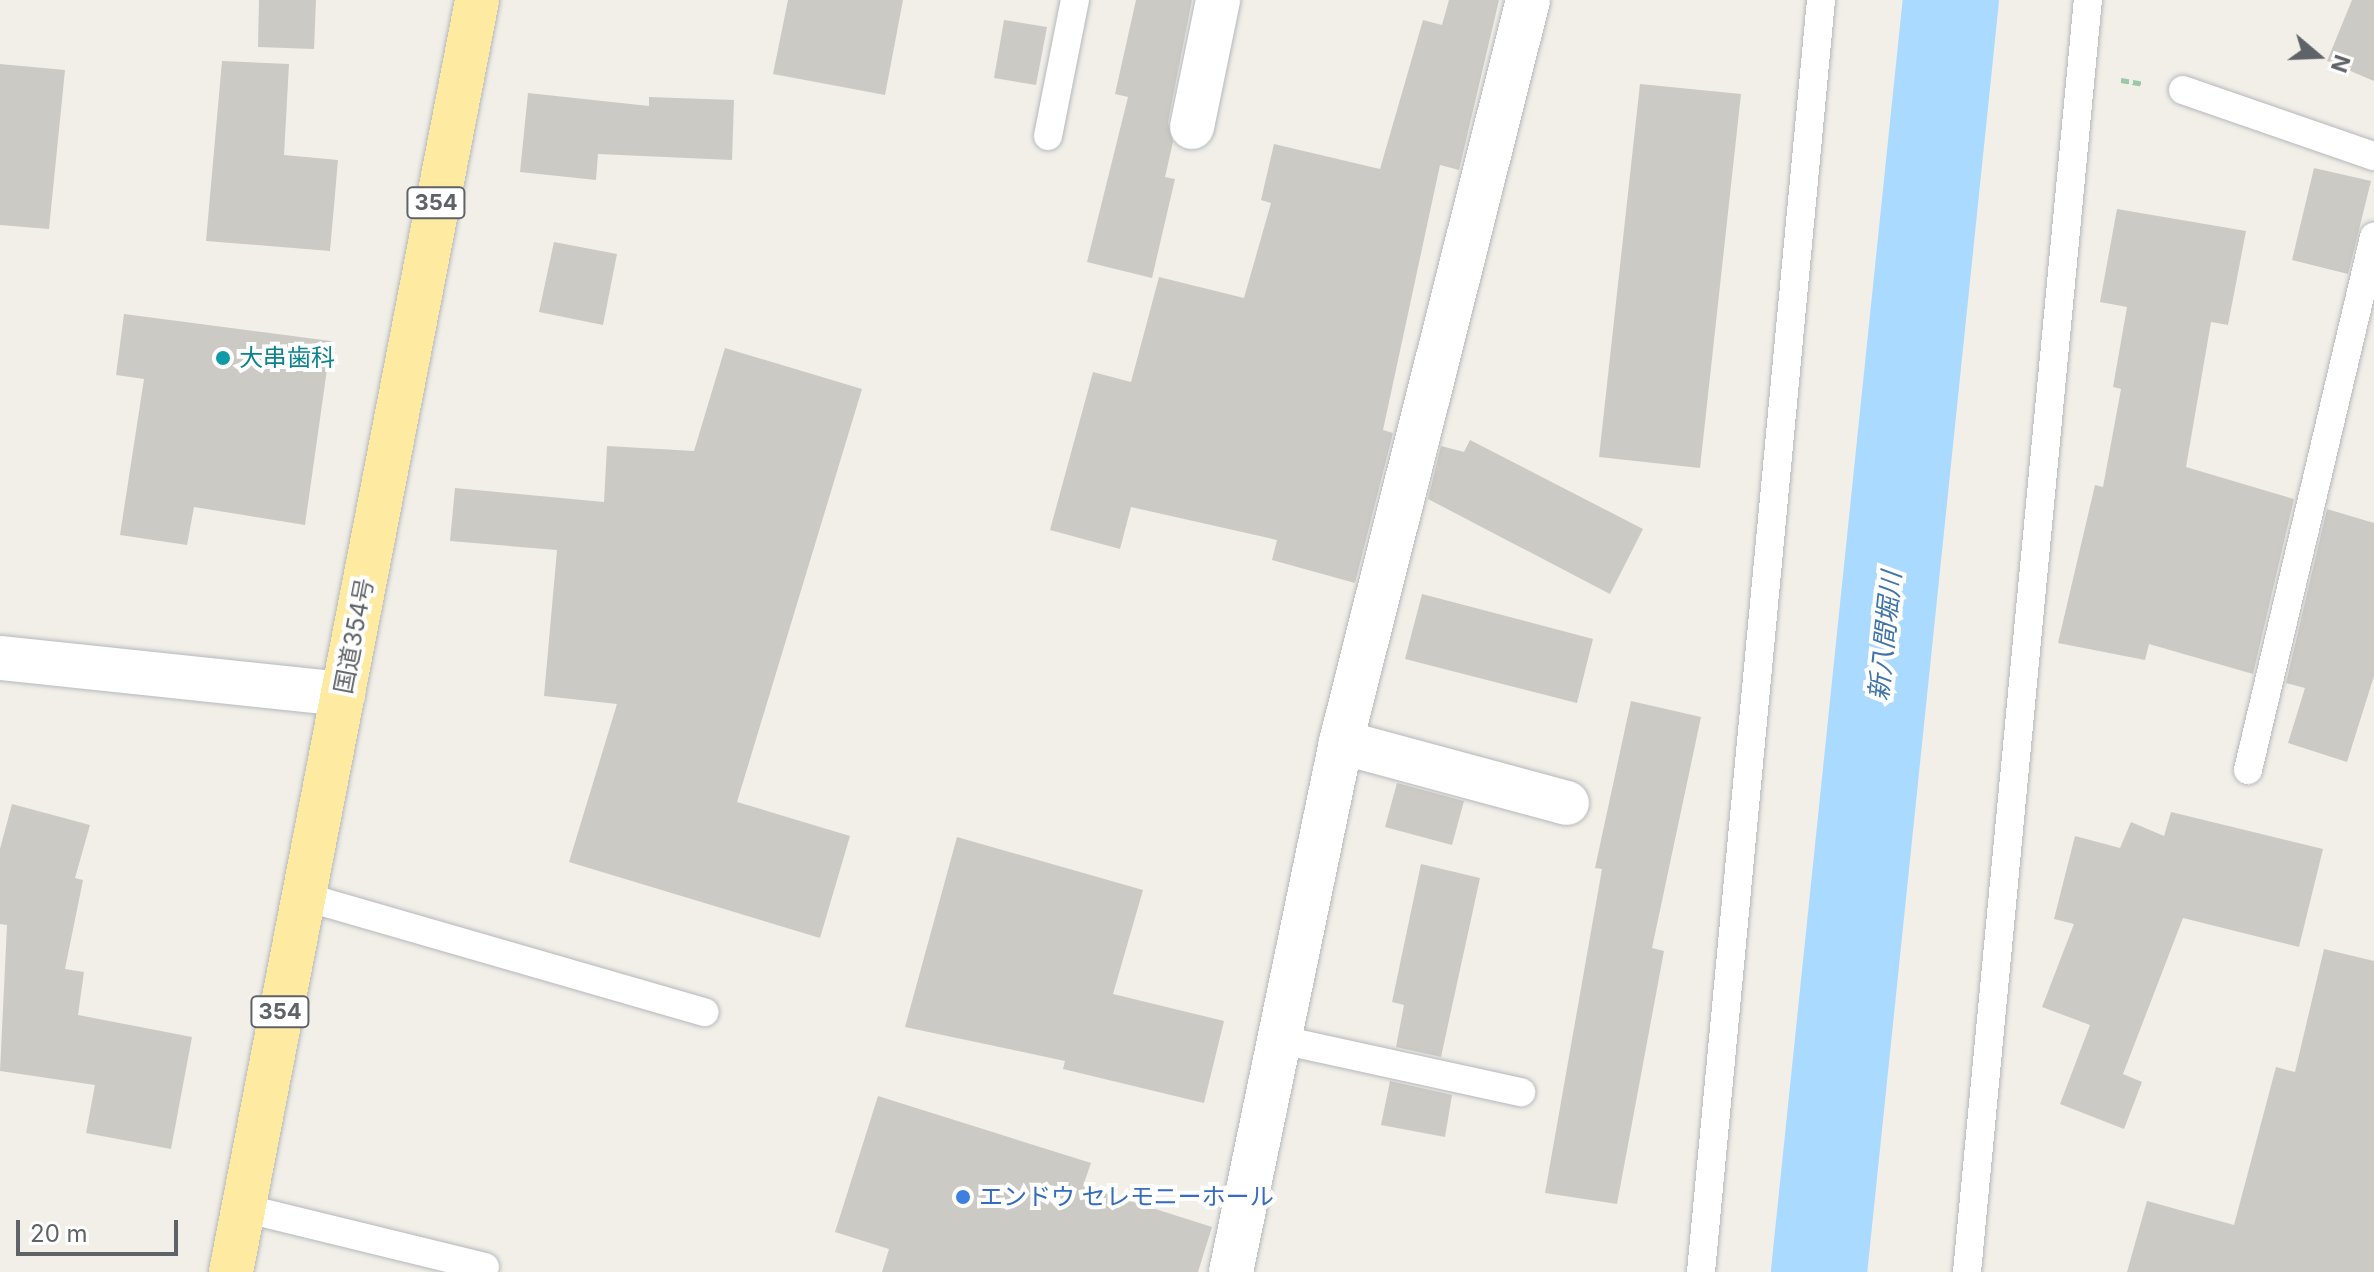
<!DOCTYPE html>
<html>
<head>
<meta charset="utf-8">
<style>
  body { margin:0 }
  #map { position:relative; width:2374px; height:1272px; overflow:hidden; background:#f1efe8; font-family:Inter,"Noto Sans JP",sans-serif }
  div>[style] { position:absolute }
  .river>* { height:96px; margin:-48px; padding:0 48px; transform-origin:48px; border-radius:48px; background:#aadaff }
  .building>* { inset:0; background:#cccac5 }
  .path>* { height:5px; margin-top:-2.5px; transform-origin:0; background:repeating-linear-gradient(90deg,#9cc7a9 0 8px,transparent 0 12px) }
  .roads { filter:drop-shadow(0 0 2px #b5b8bc) drop-shadow(0 0 2px #b5b8bc) }
  .service>* { height:28px; margin:-14px; padding:0 14px; transform-origin:14px; border-radius:14px; background:#fff }
  .minor>* { height:44px; margin:-22px; padding:0 22px; transform-origin:22px; border-radius:22px; background:#fff }
  .tertiary>* { height:44px; margin:-22px; padding:0 22px; transform-origin:22px; border-radius:22px; background:#fff }
  .trunk>* { height:44px; margin:-22px; padding:0 22px; transform-origin:22px; border-radius:22px; background:#feeaa1 }
  .dots>* { width:22px; height:22px; translate:-50% -50%; box-sizing:border-box; border:4px solid #fff; border-radius:50% }
  span { translate:-50% -50%; white-space:nowrap; text-align:center; line-height:1.15; -webkit-text-stroke:8px #fff; paint-order:stroke }
  .shield-label span { padding:2px 6px; background:#fff; border:2px solid; border-radius:6px; -webkit-text-stroke-width:0 }
  .shield-label { font-size:22px; color:#5f6368; font-weight:700 }
  .culture-label { font-size:24px; color:#0d838f }
  .left { translate:0 -50%; text-align:left }
  .street-label { font-size:24px; color:#5f6368 }
  .shop-label { font-size:24px; color:#366cbe }
  .water-label { font-size:26px; color:#4174aa; font-style:italic }
  .north { position:absolute; left:2278px; top:16px; width:80px; height:80px; -webkit-text-stroke:6px #fff; paint-order:stroke; rotate:109deg; font-size:22px; font-weight:700; line-height:32px; text-align:center; color:#5f6368 }
  .north::after { content:''; display:block; margin:auto; width:28px; height:36px; background:#5f6368; clip-path:polygon(50% 0,100% 100%,50% 72%,0 100%) }
  .scale { position:absolute; left:16px; top:1220px; width:162px; height:36px; box-sizing:border-box; border:4px solid #5f6368; border-top:0; padding-left:10px; font-size:24px; line-height:28px; white-space:nowrap; color:#5f6368; -webkit-text-stroke:6px #fff; paint-order:stroke }
</style>
</head>
<body>
<div id="map">
  <div class="river">
    <i style="left:1819px;top:1272px;width:1279px;rotate:-84.08deg"></i>
  </div>
  <div class="building">
    <i style="clip-path:polygon(259px 0,316px 0,314px 49px,258px 47px)"></i>
    <i style="clip-path:polygon(788px 0,903px 0,885px 95px,773px 74px)"></i>
    <i style="clip-path:polygon(1136px 0,1192px 0,1168px 122px,1173px 142px,1165px 177px,1175px 179px,1152px 278px,1087px 262px,1128px 97px,1115px 94px)"></i>
    <i style="clip-path:polygon(1449px 0,1499px 0,1459px 170px,1440px 165px,1383px 430px,1393px 433px,1355px 583px,1272px 560px,1277px 540px,1131px 507px,1120px 549px,1050px 530px,1093px 372px,1131px 382px,1159px 277px,1244px 298px,1271px 203px,1261px 200px,1274px 144px,1380px 169px,1423px 20px,1442px 25px)"></i>
    <i style="clip-path:polygon(2352px 0,2374px 0,2374px 81px,2327px 61px)"></i>
    <i style="clip-path:polygon(1004px 20px,1047px 27px,1036px 85px,994px 78px)"></i>
    <i style="clip-path:polygon(222px 61px,289px 64px,284px 155px,338px 160px,330px 251px,206px 241px)"></i>
    <i style="clip-path:polygon(0 64px,65px 70px,49px 229px,0 225px)"></i>
    <i style="clip-path:polygon(1640px 84px,1741px 94px,1700px 468px,1599px 457px)"></i>
    <i style="clip-path:polygon(528px 93px,649px 106px,649px 97px,734px 100px,732px 160px,598px 154px,596px 180px,520px 172px)"></i>
    <i style="clip-path:polygon(2314px 168px,2371px 181px,2348px 274px,2292px 260px)"></i>
    <i style="clip-path:polygon(2117px 209px,2246px 231px,2228px 325px,2211px 322px,2186px 467px,2294px 499px,2253px 674px,2149px 644px,2145px 660px,2058px 643px,2095px 485px,2103px 487px,2121px 389px,2113px 387px,2127px 307px,2100px 302px)"></i>
    <i style="clip-path:polygon(554px 242px,617px 254px,603px 325px,539px 312px)"></i>
    <i style="clip-path:polygon(124px 314px,331px 341px,305px 525px,194px 507px,187px 545px,120px 535px,144px 379px,116px 375px)"></i>
    <i style="clip-path:polygon(725px 348px,862px 389px,737px 802px,850px 836px,820px 938px,569px 862px,617px 704px,544px 696px,557px 550px,450px 541px,455px 488px,604px 502px,607px 446px,694px 451px)"></i>
    <i style="clip-path:polygon(1470px 440px,1643px 529px,1610px 594px,1428px 499px,1441px 446px,1464px 452px)"></i>
    <i style="clip-path:polygon(2327px 509px,2374px 523px,2374px 676px,2347px 762px,2288px 743px,2305px 688px,2286px 683px)"></i>
    <i style="clip-path:polygon(1422px 594px,1593px 639px,1577px 703px,1405px 659px)"></i>
    <i style="clip-path:polygon(1631px 701px,1701px 717px,1652px 948px,1664px 951px,1617px 1204px,1545px 1193px,1602px 869px,1595px 868px)"></i>
    <i style="clip-path:polygon(1397px 783px,1464px 801px,1452px 845px,1385px 827px)"></i>
    <i style="clip-path:polygon(12px 804px,90px 825px,75px 878px,83px 880px,65px 969px,84px 972px,78px 1015px,192px 1037px,171px 1149px,86px 1133px,95px 1085px,0 1071px,7px 925px,0 924px,0 849px)"></i>
    <i style="clip-path:polygon(2171px 812px,2323px 849px,2299px 947px,2183px 918px,2123px 1074px,2142px 1082px,2124px 1129px,2060px 1104px,2090px 1025px,2042px 1007px,2074px 924px,2054px 919px,2075px 836px,2120px 848px,2131px 822px,2164px 836px)"></i>
    <i style="clip-path:polygon(957px 837px,1143px 890px,1113px 994px,1224px 1021px,1204px 1103px,1063px 1069px,1065px 1061px,905px 1027px)"></i>
    <i style="clip-path:polygon(1421px 864px,1480px 878px,1441px 1057px,1396px 1047px,1404px 1005px,1392px 1002px)"></i>
    <i style="clip-path:polygon(2324px 949px,2374px 961px,2374px 1272px,2127px 1272px,2147px 1201px,2234px 1225px,2276px 1067px,2295px 1072px)"></i>
    <i style="clip-path:polygon(1390px 1081px,1452px 1095px,1445px 1137px,1381px 1125px)"></i>
    <i style="clip-path:polygon(878px 1096px,1091px 1163px,1083px 1186px,1212px 1227px,1198px 1272px,882px 1272px,889px 1249px,835px 1232px)"></i>
  </div>
  <div class="path">
    <i style="left:2121px;top:80px;width:22px;rotate:10deg"></i>
  </div>
  <div class="roads">
    <div class="service">
      <i style="left:2183px;top:90px;width:202px;rotate:19.1deg"></i>
      <i style="left:1048px;top:136px;width:139px;rotate:-78.8deg"></i>
      <i style="left:2248px;top:770px;width:548px;rotate:-76.7deg"></i>
      <i style="left:302px;top:896px;width:419px;rotate:16.1deg"></i>
      <i style="left:1277px;top:1039px;width:250px;rotate:12.3deg"></i>
      <i style="left:243px;top:1208px;width:249px;rotate:13.7deg"></i>
      <i style="left:1701px;top:1272px;width:1278px;rotate:-84.61deg"></i>
      <i style="left:1967px;top:1272px;width:1278px;rotate:-84.57deg"></i>
    </div>
    <div class="minor">
      <i style="left:1192px;top:127px;width:130px;rotate:-78.4deg"></i>
      <i style="left:1341px;top:742px;width:234px;rotate:15.1deg"></i>
      <i style="left:1231px;top:1272px;width:541px;rotate:-78.27deg"></i>
      <i style="left:1341px;top:742px;width:765px;rotate:-75.85deg"></i>
    </div>
    <div class="tertiary">
      <i style="left:0;top:658px;width:345px;rotate:6deg"></i>
    </div>
    <div class="trunk">
      <i style="left:231px;top:1272px;width:1296px;rotate:-79.05deg"></i>
    </div>
  </div>
  <div class="dots">
    <i style="left:223px;top:358px;background:#0f9aa8"></i>
    <i style="left:963px;top:1197px;background:#3f7fe0"></i>
  </div>
  <div class="shield-label">
    <span style="left:436px;top:203px">354</span>
    <span style="left:280px;top:1012px">354</span>
  </div>
  <div class="culture-label">
    <span class="left" style="left:239px;top:358px">大串歯科</span>
  </div>
  <div class="street-label">
    <span style="left:354px;top:636px;rotate:-79deg">国道354号</span>
  </div>
  <div class="shop-label">
    <span class="left" style="left:979px;top:1197px">エンドウ セレモニーホール</span>
  </div>
  <div class="water-label">
    <span style="left:1885px;top:636px;rotate:-84deg">新八間堀川</span>
  </div>
  <div class="north">N</div>
  <div class="scale">20 m</div>
</div>
</body>
</html>
